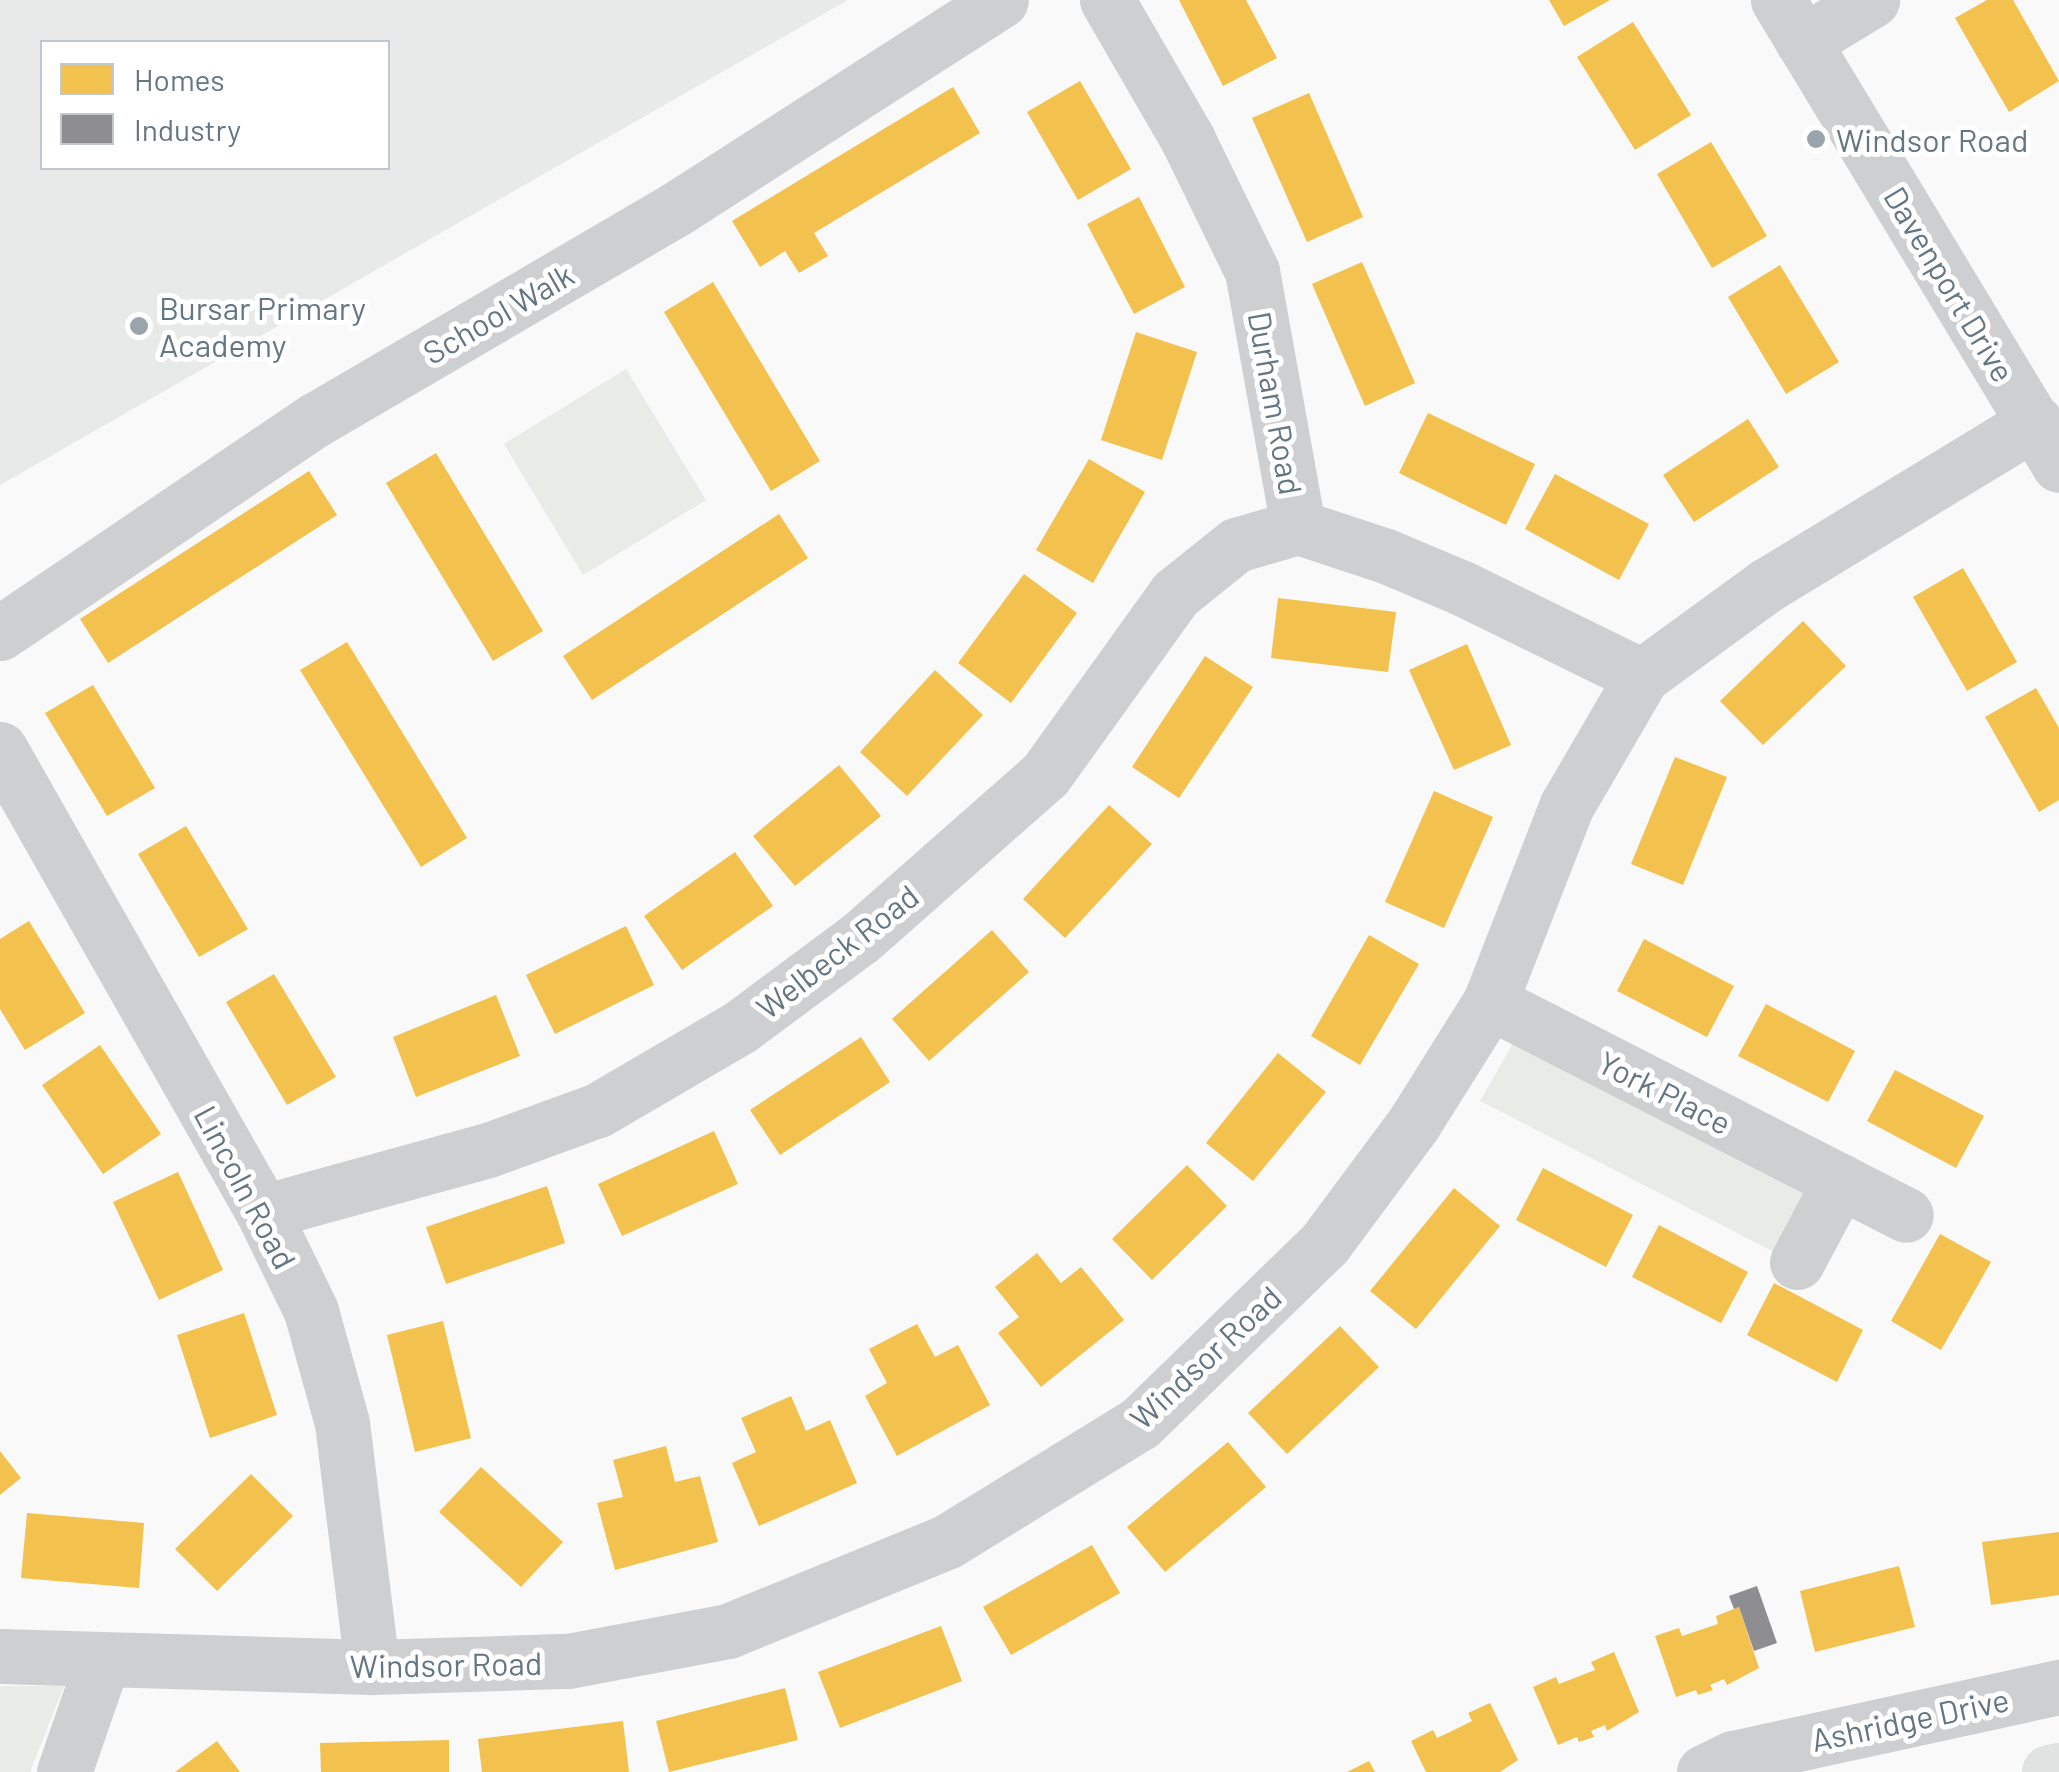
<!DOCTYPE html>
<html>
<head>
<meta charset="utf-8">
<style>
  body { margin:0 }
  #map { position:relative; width:2059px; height:1772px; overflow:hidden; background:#f9f9f9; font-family:Barlow,sans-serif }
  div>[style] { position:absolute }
  .built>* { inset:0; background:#e8e9e9 }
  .green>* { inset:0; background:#e8ebe6 }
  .homes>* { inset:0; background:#f2c14e }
  .industry>* { inset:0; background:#8d8d92 }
  .minor>* { height:55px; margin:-27.5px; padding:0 27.5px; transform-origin:27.5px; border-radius:27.5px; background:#cecfd0 }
  .major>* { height:55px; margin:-27.5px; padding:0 27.5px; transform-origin:27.5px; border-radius:27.5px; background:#e1e2e2 }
  .dots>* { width:28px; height:28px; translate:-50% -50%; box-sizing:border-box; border:5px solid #fff; border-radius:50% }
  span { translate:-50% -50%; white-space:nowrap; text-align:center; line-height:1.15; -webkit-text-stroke:10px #fff; paint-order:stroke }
  .poi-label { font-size:32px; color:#657683 }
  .left { translate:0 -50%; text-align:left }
  .street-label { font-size:32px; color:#657683 }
  .legend { position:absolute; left:40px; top:40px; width:350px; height:130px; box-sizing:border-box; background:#fff; border:2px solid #c1c8cd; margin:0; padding:12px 18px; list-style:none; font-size:30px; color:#657683 }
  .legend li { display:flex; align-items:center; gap:20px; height:50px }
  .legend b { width:50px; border:2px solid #c1c8cd }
</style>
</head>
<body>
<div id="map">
  <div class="built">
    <i style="clip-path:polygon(evenodd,0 0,848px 0,0 485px,0 0,42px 42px,388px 42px,388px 168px,42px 168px,42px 42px)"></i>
  </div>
  <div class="green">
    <i style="clip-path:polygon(626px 369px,706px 500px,583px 575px,504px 444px)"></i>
    <i style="clip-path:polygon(1519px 1033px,1819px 1186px,1784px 1257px,1480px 1101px)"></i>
    <i style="clip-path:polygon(0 1686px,64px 1686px,30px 1772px,0 1772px)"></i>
  </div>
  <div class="homes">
    <i style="clip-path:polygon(1179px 0,1246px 0,1277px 58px,1223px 86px)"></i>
    <i style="clip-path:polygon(1549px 0,1610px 0,1564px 26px)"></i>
    <i style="clip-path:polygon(1987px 0,2013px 0,2059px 81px,2009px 112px,1955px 18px)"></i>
    <i style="clip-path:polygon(1633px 22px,1691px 115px,1635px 150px,1577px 57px)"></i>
    <i style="clip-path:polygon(1080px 81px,1131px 169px,1078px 200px,1027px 112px)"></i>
    <i style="clip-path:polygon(953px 87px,980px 133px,814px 233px,828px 256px,799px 273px,785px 251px,760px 267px,732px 221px)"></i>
    <i style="clip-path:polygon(1309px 93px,1363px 217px,1307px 242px,1252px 118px)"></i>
    <i style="clip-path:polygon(1711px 142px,1767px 236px,1712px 268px,1657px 174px)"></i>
    <i style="clip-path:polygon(1139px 197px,1185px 287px,1134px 314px,1087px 224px)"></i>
    <i style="clip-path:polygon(1362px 262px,1415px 383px,1365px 406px,1312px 284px)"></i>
    <i style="clip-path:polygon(1780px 265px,1839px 362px,1786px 394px,1728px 297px)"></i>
    <i style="clip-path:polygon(713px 282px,820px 461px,771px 491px,664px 312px)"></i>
    <i style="clip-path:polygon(1136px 332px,1197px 352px,1162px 460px,1101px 440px)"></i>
    <i style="clip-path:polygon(1428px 413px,1535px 464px,1506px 525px,1399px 473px)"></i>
    <i style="clip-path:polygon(1748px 419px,1779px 467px,1694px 522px,1663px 475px)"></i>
    <i style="clip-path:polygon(436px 453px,543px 631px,493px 661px,386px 483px)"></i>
    <i style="clip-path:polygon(1089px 459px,1145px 492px,1093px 583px,1036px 550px)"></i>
    <i style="clip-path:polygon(309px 471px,337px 515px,108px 663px,80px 619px)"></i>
    <i style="clip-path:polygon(1555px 474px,1649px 524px,1619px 580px,1525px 529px)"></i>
    <i style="clip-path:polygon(779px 514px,808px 558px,592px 700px,563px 656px)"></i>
    <i style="clip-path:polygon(1963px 568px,2017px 662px,1967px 691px,1913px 597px)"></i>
    <i style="clip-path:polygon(1024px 574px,1077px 613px,1011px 703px,958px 663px)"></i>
    <i style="clip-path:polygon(1278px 598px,1396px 612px,1388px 672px,1271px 658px)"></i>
    <i style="clip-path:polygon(1803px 621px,1846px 666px,1763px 745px,1720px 701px)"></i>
    <i style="clip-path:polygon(347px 642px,467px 838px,421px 867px,300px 670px)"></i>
    <i style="clip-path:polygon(1467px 644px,1511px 745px,1454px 770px,1409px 670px)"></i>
    <i style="clip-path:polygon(1205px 656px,1253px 687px,1179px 798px,1132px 767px)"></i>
    <i style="clip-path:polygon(935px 670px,983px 715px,907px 796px,860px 752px)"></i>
    <i style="clip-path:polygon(93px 685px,155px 788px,107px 816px,45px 713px)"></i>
    <i style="clip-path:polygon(2036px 688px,2059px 728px,2059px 800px,2039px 812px,1985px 717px)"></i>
    <i style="clip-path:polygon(1675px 757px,1727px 777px,1683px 885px,1631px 864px)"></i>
    <i style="clip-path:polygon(839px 765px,881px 816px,795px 886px,753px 836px)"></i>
    <i style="clip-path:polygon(1434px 791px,1493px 817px,1444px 928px,1385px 902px)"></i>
    <i style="clip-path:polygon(1109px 805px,1152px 844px,1065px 938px,1023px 899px)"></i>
    <i style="clip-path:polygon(186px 826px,248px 929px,199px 957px,138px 854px)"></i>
    <i style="clip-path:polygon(735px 852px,773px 906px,682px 970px,644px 916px)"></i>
    <i style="clip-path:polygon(29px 921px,85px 1013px,25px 1050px,0 1009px,0 939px)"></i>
    <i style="clip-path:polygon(626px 926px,654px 985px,555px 1034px,526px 975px)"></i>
    <i style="clip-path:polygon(992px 930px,1029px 972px,929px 1061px,892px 1019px)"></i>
    <i style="clip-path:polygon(1369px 935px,1419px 964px,1360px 1065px,1311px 1036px)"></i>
    <i style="clip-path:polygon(1644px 939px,1734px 986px,1707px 1037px,1617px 991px)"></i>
    <i style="clip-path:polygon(274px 974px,336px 1077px,287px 1105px,226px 1002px)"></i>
    <i style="clip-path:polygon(496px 995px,520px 1056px,416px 1097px,393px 1037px)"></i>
    <i style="clip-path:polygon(1766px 1004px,1855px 1051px,1828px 1102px,1738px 1056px)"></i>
    <i style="clip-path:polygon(861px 1037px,890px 1082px,780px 1155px,750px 1110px)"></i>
    <i style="clip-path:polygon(100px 1045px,161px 1134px,103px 1174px,42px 1085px)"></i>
    <i style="clip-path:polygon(1278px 1053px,1326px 1092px,1253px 1181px,1206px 1143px)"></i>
    <i style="clip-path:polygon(1895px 1070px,1984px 1116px,1956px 1168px,1867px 1121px)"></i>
    <i style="clip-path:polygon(714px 1131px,738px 1184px,622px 1236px,598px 1184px)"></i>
    <i style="clip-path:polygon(1187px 1165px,1227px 1206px,1152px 1280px,1112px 1239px)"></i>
    <i style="clip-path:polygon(1543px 1168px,1633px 1215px,1606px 1267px,1516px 1220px)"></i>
    <i style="clip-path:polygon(178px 1172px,223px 1270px,159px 1300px,113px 1202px)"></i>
    <i style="clip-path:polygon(547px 1186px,565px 1243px,446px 1284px,426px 1227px)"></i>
    <i style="clip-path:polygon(1454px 1188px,1500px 1226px,1416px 1329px,1370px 1291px)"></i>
    <i style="clip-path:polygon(1659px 1225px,1748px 1272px,1721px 1323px,1632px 1277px)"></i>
    <i style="clip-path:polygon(1940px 1234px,1991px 1262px,1941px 1350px,1891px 1321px)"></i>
    <i style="clip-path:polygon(1037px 1253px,1061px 1283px,1081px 1267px,1124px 1320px,1041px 1387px,998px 1333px,1019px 1317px,995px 1287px)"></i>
    <i style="clip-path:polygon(1774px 1283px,1863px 1330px,1837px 1382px,1747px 1335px)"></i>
    <i style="clip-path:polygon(244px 1313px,277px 1415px,210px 1438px,177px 1335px)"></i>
    <i style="clip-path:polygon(443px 1321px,471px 1438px,415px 1452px,387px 1335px)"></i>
    <i style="clip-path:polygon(917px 1324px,935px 1357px,958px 1345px,990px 1405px,897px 1456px,865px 1396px,887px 1383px,869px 1349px)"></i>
    <i style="clip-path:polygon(1340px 1326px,1379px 1367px,1287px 1454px,1248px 1413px)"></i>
    <i style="clip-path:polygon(791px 1396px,806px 1431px,830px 1420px,857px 1483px,759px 1526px,732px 1463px,756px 1452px,741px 1418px)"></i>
    <i style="clip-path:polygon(1228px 1442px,1266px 1487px,1165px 1572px,1127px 1527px)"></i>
    <i style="clip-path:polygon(666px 1446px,675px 1482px,700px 1476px,718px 1542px,615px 1570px,597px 1503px,623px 1497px,613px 1460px)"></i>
    <i style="clip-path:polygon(0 1451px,21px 1478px,0 1495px)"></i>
    <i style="clip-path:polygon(481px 1467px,563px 1542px,521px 1587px,439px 1512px)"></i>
    <i style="clip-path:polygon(251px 1474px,293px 1516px,217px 1591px,175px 1549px)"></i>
    <i style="clip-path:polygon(27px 1513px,144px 1523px,139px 1588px,21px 1578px)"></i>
    <i style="clip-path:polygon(2059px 1532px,2059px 1595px,1991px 1605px,1982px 1542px)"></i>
    <i style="clip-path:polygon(1092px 1545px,1120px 1593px,1011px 1655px,983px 1607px)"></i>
    <i style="clip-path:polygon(1899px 1566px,1915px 1627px,1815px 1652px,1800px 1591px)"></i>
    <i style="clip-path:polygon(1739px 1607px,1759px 1668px,1727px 1685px,1724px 1679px,1710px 1685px,1713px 1690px,1698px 1695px,1696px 1690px,1676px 1697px,1655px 1636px,1679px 1628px,1682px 1636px,1718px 1624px,1716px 1616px)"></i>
    <i style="clip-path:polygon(941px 1626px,962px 1681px,840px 1728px,818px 1672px)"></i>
    <i style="clip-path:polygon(1614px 1652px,1639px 1712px,1607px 1731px,1605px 1725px,1591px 1731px,1594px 1737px,1579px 1742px,1577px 1737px,1558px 1745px,1533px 1687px,1556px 1677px,1559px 1684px,1595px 1670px,1591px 1662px)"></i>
    <i style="clip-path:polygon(785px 1688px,798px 1740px,669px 1772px,656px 1721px)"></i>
    <i style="clip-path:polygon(1490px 1703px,1518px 1760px,1500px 1772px,1426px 1772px,1411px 1741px,1433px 1730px,1437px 1738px,1454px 1730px,1472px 1721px,1468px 1713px)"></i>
    <i style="clip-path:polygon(623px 1721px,629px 1772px,482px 1772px,478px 1739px)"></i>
    <i style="clip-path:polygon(449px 1740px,449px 1772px,321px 1772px,320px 1743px)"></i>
    <i style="clip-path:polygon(217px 1741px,240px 1772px,175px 1772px)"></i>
    <i style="clip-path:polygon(1369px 1761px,1375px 1772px,1347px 1772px)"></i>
  </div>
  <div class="industry">
    <i style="clip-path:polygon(1757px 1586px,1777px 1643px,1754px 1651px,1739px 1607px,1734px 1609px,1729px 1596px)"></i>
  </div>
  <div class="minor">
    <i style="left:1107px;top:0;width:162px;rotate:59.9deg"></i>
    <i style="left:1188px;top:140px;width:146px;rotate:64deg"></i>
    <i style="left:1252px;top:271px;width:260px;rotate:79.8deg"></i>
    <i style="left:1298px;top:527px;width:93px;rotate:18.2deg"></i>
    <i style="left:1386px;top:556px;width:82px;rotate:22.8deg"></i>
    <i style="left:1462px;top:588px;width:200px;rotate:26.1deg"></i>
    <i style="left:1778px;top:0;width:543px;rotate:58.86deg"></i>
    <i style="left:1803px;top:42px;width:81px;rotate:-31.3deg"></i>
    <i style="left:0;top:633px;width:380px;rotate:-34.1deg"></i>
    <i style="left:315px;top:420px;width:418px;rotate:-30.3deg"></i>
    <i style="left:676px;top:209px;width:386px;rotate:-32.7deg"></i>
    <i style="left:0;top:749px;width:532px;rotate:60.4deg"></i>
    <i style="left:263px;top:1212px;width:110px;rotate:64.1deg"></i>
    <i style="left:311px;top:1311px;width:116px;rotate:74.5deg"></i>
    <i style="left:342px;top:1423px;width:246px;rotate:83deg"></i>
    <i style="left:1490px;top:1002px;width:467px;rotate:27.1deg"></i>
    <i style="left:263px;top:1212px;width:233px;rotate:-15.4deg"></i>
    <i style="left:488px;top:1150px;width:117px;rotate:-20deg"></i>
    <i style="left:598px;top:1110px;width:164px;rotate:-30.3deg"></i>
    <i style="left:740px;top:1027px;width:149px;rotate:-36.6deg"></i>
    <i style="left:860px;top:938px;width:247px;rotate:-41.4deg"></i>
    <i style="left:1045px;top:775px;width:223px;rotate:-54.3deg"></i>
    <i style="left:1175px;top:594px;width:78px;rotate:-38.8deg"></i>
    <i style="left:1236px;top:545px;width:65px;rotate:-16.2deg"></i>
    <i style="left:1797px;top:1262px;width:92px;rotate:-62deg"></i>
    <i style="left:0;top:1656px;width:372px;rotate:1.7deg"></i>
    <i style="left:372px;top:1667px;width:196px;rotate:-1.8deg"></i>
    <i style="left:568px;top:1661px;width:163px;rotate:-10.6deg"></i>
    <i style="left:728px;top:1631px;width:238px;rotate:-22.2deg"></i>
    <i style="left:948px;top:1541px;width:225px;rotate:-31.6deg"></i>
    <i style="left:1140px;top:1423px;width:258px;rotate:-44.2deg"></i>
    <i style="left:1325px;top:1243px;width:149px;rotate:-53.4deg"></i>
    <i style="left:1414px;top:1123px;width:143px;rotate:-57.9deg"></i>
    <i style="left:1490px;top:1002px;width:212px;rotate:-68.7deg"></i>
    <i style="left:1567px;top:805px;width:149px;rotate:-59.8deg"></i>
    <i style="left:1642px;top:676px;width:155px;rotate:-36.1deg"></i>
    <i style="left:1767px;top:585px;width:314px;rotate:-31.3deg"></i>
    <i style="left:64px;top:1772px;width:116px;rotate:-70.9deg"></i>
    <i style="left:1704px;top:1772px;width:32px;rotate:-26deg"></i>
    <i style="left:1733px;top:1758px;width:334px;rotate:-12.3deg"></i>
  </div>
  <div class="major">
    <i style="left:2049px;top:1772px;width:10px;rotate:-11deg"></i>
  </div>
  <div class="dots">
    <i style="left:1816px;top:139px;background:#99a4ac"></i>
    <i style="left:139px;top:326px;background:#99a4ac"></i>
  </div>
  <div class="poi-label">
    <span class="left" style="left:1836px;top:139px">Windsor Road</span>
    <span class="left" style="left:159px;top:326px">Bursar Primary<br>Academy</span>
  </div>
  <div class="street-label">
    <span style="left:1950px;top:284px;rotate:59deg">Davenport Drive</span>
    <span style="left:498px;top:313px;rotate:-30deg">School Walk</span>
    <span style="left:1276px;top:403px;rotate:80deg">Durham Road</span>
    <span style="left:837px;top:951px;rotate:-38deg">Welbeck Road</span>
    <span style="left:1665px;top:1092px;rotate:27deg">York Place</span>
    <span style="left:246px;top:1187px;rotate:62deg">Lincoln Road</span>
    <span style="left:1205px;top:1357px;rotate:-43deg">Windsor Road</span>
    <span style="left:446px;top:1664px;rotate:-1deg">Windsor Road</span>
    <span style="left:1910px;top:1719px;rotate:-12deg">Ashridge Drive</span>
  </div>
  <ul class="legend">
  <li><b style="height:28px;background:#f2c14e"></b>Homes</li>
  <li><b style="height:28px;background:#8d8d92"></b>Industry</li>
  </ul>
</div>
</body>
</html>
